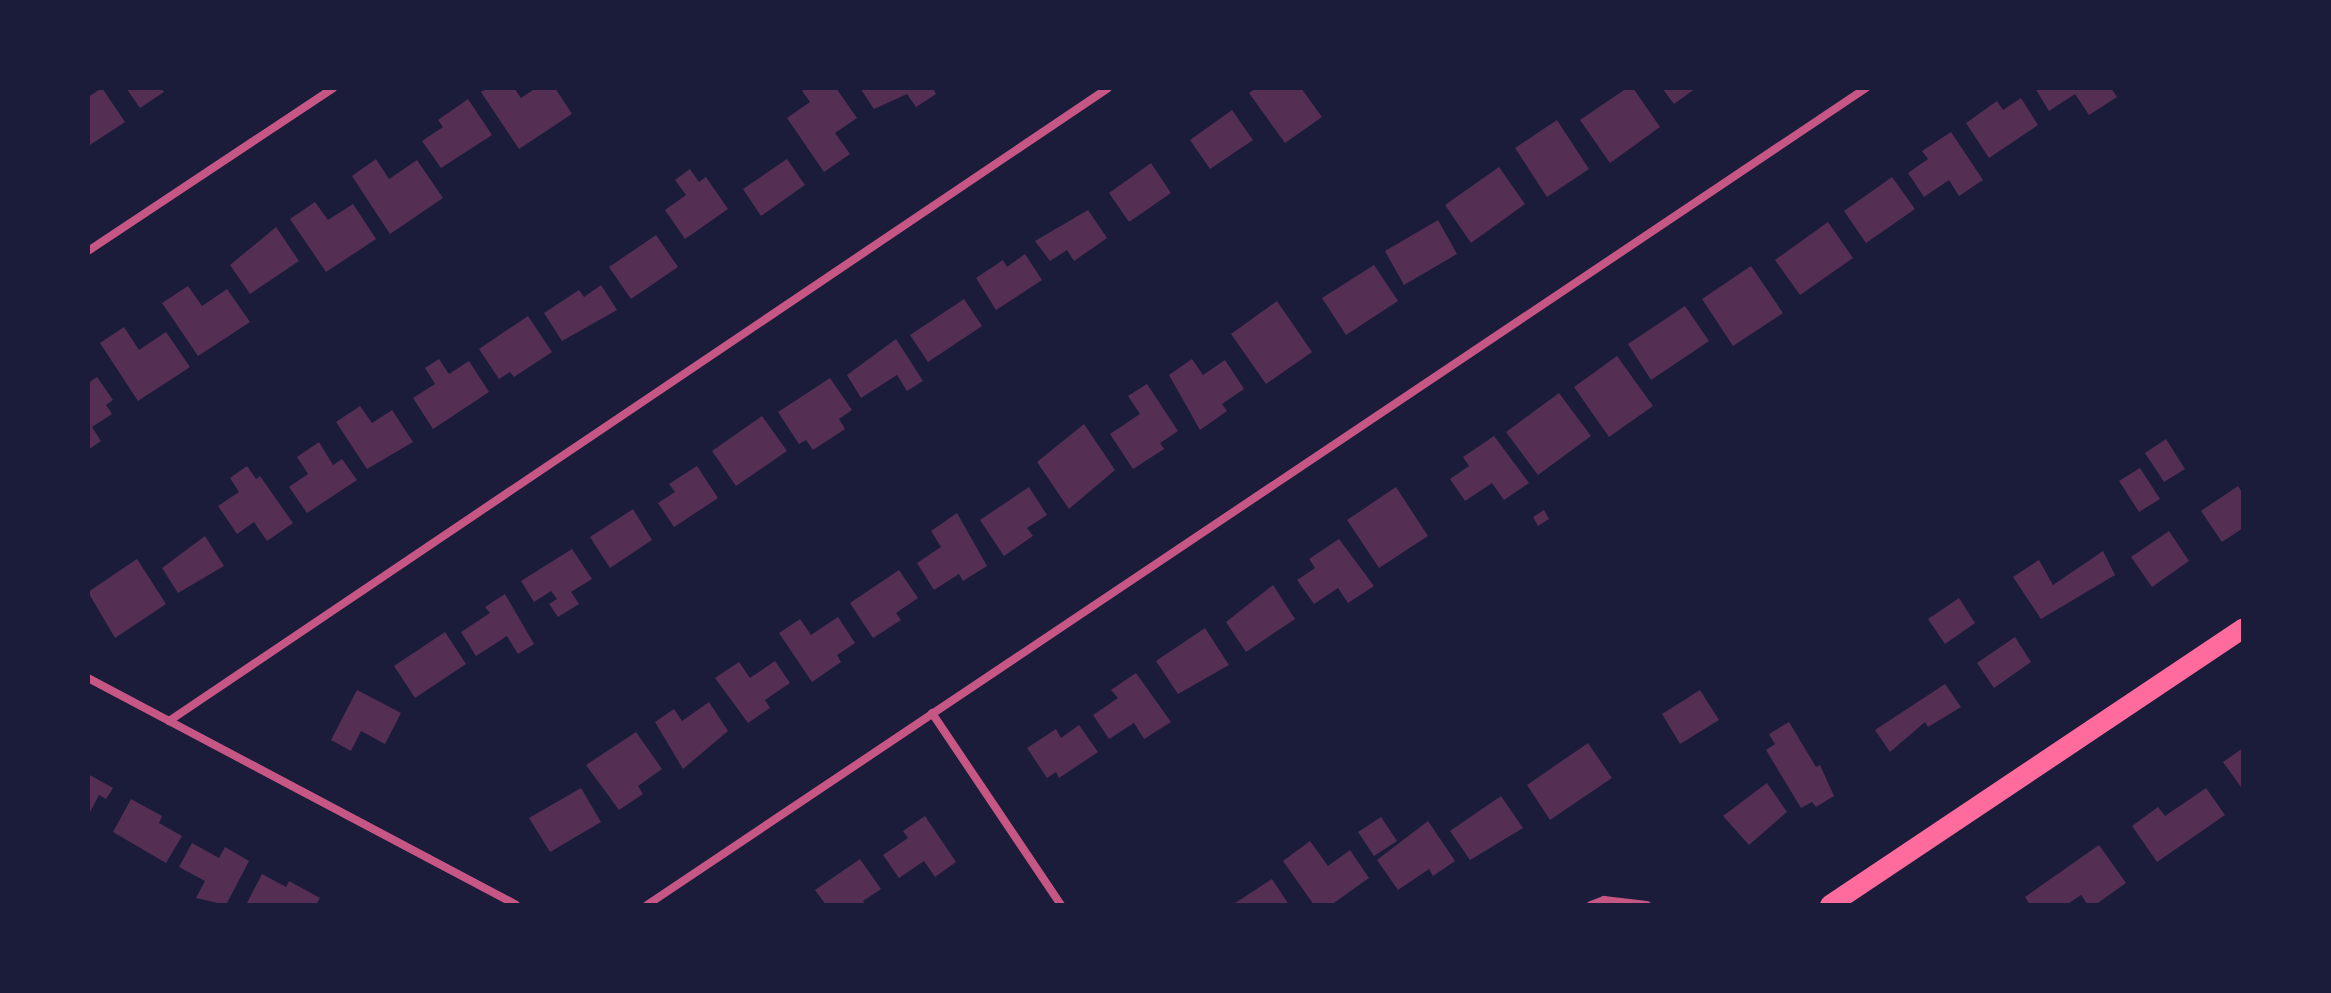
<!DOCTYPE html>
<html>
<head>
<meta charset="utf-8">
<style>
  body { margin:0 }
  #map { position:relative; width:2331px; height:993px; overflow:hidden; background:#1b1b3a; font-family:"Titillium Web",sans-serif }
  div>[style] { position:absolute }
  .building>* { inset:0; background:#542f53 }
  .minor>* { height:8px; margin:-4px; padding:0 4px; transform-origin:4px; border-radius:4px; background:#c65784 }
  .primary>* { height:20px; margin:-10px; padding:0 10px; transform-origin:10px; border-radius:10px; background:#ff6b9d }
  span { translate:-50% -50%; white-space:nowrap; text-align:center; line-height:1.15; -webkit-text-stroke:8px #1b1b3a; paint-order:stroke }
  .frame { position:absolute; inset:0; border:90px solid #1b1b3a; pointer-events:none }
</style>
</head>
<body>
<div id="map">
  <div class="building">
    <i style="clip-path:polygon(102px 88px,125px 122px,90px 145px,88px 97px)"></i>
    <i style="clip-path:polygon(126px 88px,161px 88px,164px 92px,140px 108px)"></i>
    <i style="clip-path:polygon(488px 88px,514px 88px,521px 98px,536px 88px,555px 88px,572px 114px,519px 149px,481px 92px)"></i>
    <i style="clip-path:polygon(807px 88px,836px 88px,857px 118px,835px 133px,850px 154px,824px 172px,787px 118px,810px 102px,802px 91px)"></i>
    <i style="clip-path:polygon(860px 88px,933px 88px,936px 94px,916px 107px,907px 94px,874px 109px)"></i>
    <i style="clip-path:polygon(1256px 88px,1301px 88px,1322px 117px,1285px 143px,1249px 93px)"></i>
    <i style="clip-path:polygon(1627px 88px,1633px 88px,1660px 127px,1610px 163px,1580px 120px)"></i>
    <i style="clip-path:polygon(1662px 88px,1696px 88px,1674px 104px)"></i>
    <i style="clip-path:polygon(2035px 88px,2111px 88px,2117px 97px,2089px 115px,2075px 94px,2049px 111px)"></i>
    <i style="clip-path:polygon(2021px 98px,2038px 125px,1989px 158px,1966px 123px,1997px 101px,2003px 110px)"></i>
    <i style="clip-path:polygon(468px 99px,492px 135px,441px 168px,422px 141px,443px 127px,438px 120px)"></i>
    <i style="clip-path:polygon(1232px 110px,1253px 140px,1210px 169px,1190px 140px)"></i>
    <i style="clip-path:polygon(1557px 120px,1589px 169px,1547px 197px,1515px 148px)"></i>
    <i style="clip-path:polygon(1951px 132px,1983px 180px,1959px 196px,1949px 180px,1924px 197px,1908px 173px,1928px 159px,1922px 151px)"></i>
    <i style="clip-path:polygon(376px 159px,389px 179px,417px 160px,443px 198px,390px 234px,352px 176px)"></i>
    <i style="clip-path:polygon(787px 159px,805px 185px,761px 216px,743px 189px)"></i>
    <i style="clip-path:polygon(1151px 163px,1171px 193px,1129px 222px,1109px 193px)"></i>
    <i style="clip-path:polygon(1499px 167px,1525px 204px,1471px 243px,1445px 205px)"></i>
    <i style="clip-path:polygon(690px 169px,699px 182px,706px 177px,728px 209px,685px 239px,665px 210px,686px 195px,675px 180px)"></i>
    <i style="clip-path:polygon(1892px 177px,1915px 209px,1866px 243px,1844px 211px)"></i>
    <i style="clip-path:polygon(315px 202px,328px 220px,353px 204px,376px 239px,326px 272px,290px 219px)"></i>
    <i style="clip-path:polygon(1088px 210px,1107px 238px,1074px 261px,1067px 250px,1050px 261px,1035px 241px)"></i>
    <i style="clip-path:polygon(1438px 220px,1457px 254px,1404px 285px,1385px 251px)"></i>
    <i style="clip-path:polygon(1828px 222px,1853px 258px,1800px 295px,1775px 260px)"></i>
    <i style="clip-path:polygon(276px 227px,299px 261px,250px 294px,230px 265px)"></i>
    <i style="clip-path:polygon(656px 235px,678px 267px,631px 299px,609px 267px)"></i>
    <i style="clip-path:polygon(1025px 254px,1042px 280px,996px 310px,976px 278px,1003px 260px,1007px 267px)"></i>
    <i style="clip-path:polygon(1374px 265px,1398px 301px,1346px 335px,1322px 298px)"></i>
    <i style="clip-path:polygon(1751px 266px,1783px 313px,1733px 346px,1702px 299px)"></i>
    <i style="clip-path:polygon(601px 285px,617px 310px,562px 341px,544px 313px,579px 290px,584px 297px)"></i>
    <i style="clip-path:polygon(188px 286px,202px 306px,227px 289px,250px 322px,198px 356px,162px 303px)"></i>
    <i style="clip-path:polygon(964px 299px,982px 326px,928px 362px,910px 335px)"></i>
    <i style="clip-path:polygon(1277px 301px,1312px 352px,1266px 384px,1231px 334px)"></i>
    <i style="clip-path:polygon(1685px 306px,1709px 341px,1651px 380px,1628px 344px)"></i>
    <i style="clip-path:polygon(528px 316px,552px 352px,514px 377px,510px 372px,499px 379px,479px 349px)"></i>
    <i style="clip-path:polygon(124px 327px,139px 350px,166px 332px,190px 367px,138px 401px,100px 343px)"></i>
    <i style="clip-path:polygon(896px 339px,923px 381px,907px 391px,897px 375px,861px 398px,847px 375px)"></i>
    <i style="clip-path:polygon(1617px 356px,1653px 406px,1609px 437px,1574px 387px)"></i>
    <i style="clip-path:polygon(439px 359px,449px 374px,469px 361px,489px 392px,433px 429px,413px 398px,435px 384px,425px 368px)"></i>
    <i style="clip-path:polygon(1192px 359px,1203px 375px,1225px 360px,1244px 389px,1222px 404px,1227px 411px,1200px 430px,1169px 375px)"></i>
    <i style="clip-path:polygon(97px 377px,113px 400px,106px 405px,112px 414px,92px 427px,101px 441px,88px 450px,88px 383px)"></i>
    <i style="clip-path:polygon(830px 378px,852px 410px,839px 419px,845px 429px,813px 450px,806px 440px,799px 444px,778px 412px)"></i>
    <i style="clip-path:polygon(1147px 384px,1178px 431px,1160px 443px,1164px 449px,1133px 469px,1110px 434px,1140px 414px,1128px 396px)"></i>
    <i style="clip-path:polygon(1559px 393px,1591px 436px,1538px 475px,1506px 432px)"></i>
    <i style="clip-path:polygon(360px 406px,372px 423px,392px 410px,413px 442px,367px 469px,336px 422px)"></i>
    <i style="clip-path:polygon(762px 416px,787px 451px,736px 486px,712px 451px)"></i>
    <i style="clip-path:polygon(1084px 424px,1115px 470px,1069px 509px,1037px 462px)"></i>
    <i style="clip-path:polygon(1494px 436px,1529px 483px,1504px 500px,1492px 483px,1465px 501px,1450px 479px,1469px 466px,1463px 457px)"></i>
    <i style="clip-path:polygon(2166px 439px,2185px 469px,2164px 482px,2145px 453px)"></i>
    <i style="clip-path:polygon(319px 442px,333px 465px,342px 459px,357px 480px,307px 513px,289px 487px,308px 474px,297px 457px)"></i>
    <i style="clip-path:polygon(247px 466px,256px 479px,260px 476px,293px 523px,267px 541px,254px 522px,237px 534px,218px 506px,239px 492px,230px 478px)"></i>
    <i style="clip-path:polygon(697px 466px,718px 498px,674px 527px,658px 503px,675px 492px,669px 484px)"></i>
    <i style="clip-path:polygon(2140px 468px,2160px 499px,2139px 512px,2119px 481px)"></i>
    <i style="clip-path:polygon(2238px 486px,2243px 494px,2243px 528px,2222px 542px,2201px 511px)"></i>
    <i style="clip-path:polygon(1029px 487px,1047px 515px,1027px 528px,1033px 536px,1004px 556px,980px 520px)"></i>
    <i style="clip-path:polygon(1396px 487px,1428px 536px,1379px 568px,1347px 520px)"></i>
    <i style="clip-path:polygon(633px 509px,652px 540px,610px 568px,590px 537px)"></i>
    <i style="clip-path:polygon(1544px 510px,1549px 519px,1538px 526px,1533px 517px)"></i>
    <i style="clip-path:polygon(957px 513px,987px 566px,963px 581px,959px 574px,934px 590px,917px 563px,941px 547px,931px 531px)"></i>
    <i style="clip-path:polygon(2169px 531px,2189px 561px,2152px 587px,2131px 557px)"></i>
    <i style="clip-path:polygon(205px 536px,224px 566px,178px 593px,162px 568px)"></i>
    <i style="clip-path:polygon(1339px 539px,1374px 586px,1348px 603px,1338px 588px,1314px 604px,1297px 580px,1315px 568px,1309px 559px)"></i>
    <i style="clip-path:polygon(572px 549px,592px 579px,571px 592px,579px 604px,558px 617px,549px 604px,557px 599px,551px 591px,534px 602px,521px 581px)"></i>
    <i style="clip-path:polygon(2103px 551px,2115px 575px,2041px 619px,2013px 577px,2039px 560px,2053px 585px)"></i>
    <i style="clip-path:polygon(137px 559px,166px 604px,115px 638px,88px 592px)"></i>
    <i style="clip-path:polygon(899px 570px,918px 598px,896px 613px,901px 620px,873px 638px,850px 603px)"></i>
    <i style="clip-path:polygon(1273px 585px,1295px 619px,1246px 652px,1226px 622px)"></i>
    <i style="clip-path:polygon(505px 594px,534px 644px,518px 654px,507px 636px,476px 656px,461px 632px,490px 613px,485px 607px)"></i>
    <i style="clip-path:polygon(1959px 598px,1975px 623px,1945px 644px,1928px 619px)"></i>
    <i style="clip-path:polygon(838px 617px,855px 643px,837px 655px,841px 662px,812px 682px,779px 633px,800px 619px,811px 635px)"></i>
    <i style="clip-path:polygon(1205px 628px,1229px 665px,1178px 694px,1156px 661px)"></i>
    <i style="clip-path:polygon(445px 632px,466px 664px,415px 698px,394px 666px)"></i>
    <i style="clip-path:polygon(2015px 637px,2031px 662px,1994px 688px,1977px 663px)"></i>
    <i style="clip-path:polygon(775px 661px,790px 683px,765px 700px,770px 708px,748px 723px,715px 678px,739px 662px,750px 678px)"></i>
    <i style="clip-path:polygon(1136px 673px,1171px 722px,1144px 739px,1134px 723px,1109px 739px,1093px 715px,1118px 698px,1111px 690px)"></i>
    <i style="clip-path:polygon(1945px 684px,1961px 707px,1928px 727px,1925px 722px,1890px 752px,1875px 730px)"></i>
    <i style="clip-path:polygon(357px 690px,401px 713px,385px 744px,361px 731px,351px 751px,331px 740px)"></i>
    <i style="clip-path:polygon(1700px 690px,1719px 720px,1680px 744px,1662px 714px)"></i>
    <i style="clip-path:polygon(709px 702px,728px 731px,683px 769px,655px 722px,674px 709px,682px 721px)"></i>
    <i style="clip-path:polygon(1789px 722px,1816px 767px,1820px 765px,1834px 796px,1816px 807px,1812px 802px,1801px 808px,1766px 750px,1775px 744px,1769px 734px)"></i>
    <i style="clip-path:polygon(1079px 725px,1098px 752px,1059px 778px,1056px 772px,1047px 778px,1027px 748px,1056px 729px,1061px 738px)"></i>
    <i style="clip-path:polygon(636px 732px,662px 769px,638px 786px,643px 794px,619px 810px,586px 765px)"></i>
    <i style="clip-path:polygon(1588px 743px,1612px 778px,1550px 820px,1527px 785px)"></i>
    <i style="clip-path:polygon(2243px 748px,2243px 786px,2241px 787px,2223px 762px)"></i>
    <i style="clip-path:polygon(88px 774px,113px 788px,106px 799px,99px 795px,88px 816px)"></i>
    <i style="clip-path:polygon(1767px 783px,1787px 812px,1749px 845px,1723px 816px)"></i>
    <i style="clip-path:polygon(581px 788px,601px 822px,550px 852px,529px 818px)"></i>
    <i style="clip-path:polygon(2206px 788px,2225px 815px,2157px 862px,2132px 826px,2158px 807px,2165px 816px)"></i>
    <i style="clip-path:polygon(1501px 796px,1523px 828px,1470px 860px,1450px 831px)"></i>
    <i style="clip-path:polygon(131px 799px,162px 816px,159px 823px,182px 836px,166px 863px,113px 832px)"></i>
    <i style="clip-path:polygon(925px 816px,956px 862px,935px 877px,924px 861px,899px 878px,883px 855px,908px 838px,903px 831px)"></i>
    <i style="clip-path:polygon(1381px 817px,1397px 841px,1374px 856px,1358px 832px)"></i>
    <i style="clip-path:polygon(1428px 821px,1455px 861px,1433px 876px,1429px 869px,1398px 890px,1377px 860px)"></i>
    <i style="clip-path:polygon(1310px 841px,1328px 866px,1350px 850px,1369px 878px,1331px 905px,1314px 905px,1283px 861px)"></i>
    <i style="clip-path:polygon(192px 843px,219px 858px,225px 847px,249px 861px,226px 905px,196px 898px,205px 881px,179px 867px)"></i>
    <i style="clip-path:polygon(2099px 845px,2126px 883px,2095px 905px,2088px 905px,2081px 895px,2066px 905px,2030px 905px,2025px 897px)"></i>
    <i style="clip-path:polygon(860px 859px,881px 889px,863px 901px,866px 905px,826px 905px,815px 890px)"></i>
    <i style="clip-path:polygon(262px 874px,286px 887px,289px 881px,320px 898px,316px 905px,251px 905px,247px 903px)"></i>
    <i style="clip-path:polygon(1272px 879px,1289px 905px,1232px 905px)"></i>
  </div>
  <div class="minor">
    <i style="left:88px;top:251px;width:294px;rotate:-33.6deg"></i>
    <i style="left:88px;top:678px;width:484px;rotate:27.9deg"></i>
    <i style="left:932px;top:713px;width:231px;rotate:56.1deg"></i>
    <i style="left:169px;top:721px;width:1132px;rotate:-33.98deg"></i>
    <i style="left:647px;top:905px;width:1467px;rotate:-33.83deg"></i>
    <i style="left:1591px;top:905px;width:14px;rotate:-21deg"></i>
    <i style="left:1604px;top:900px;width:43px;rotate:6.6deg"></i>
  </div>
  <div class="primary">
    <i style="left:1830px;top:905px;width:497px;rotate:-33.8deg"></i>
  </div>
  <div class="frame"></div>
</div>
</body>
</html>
